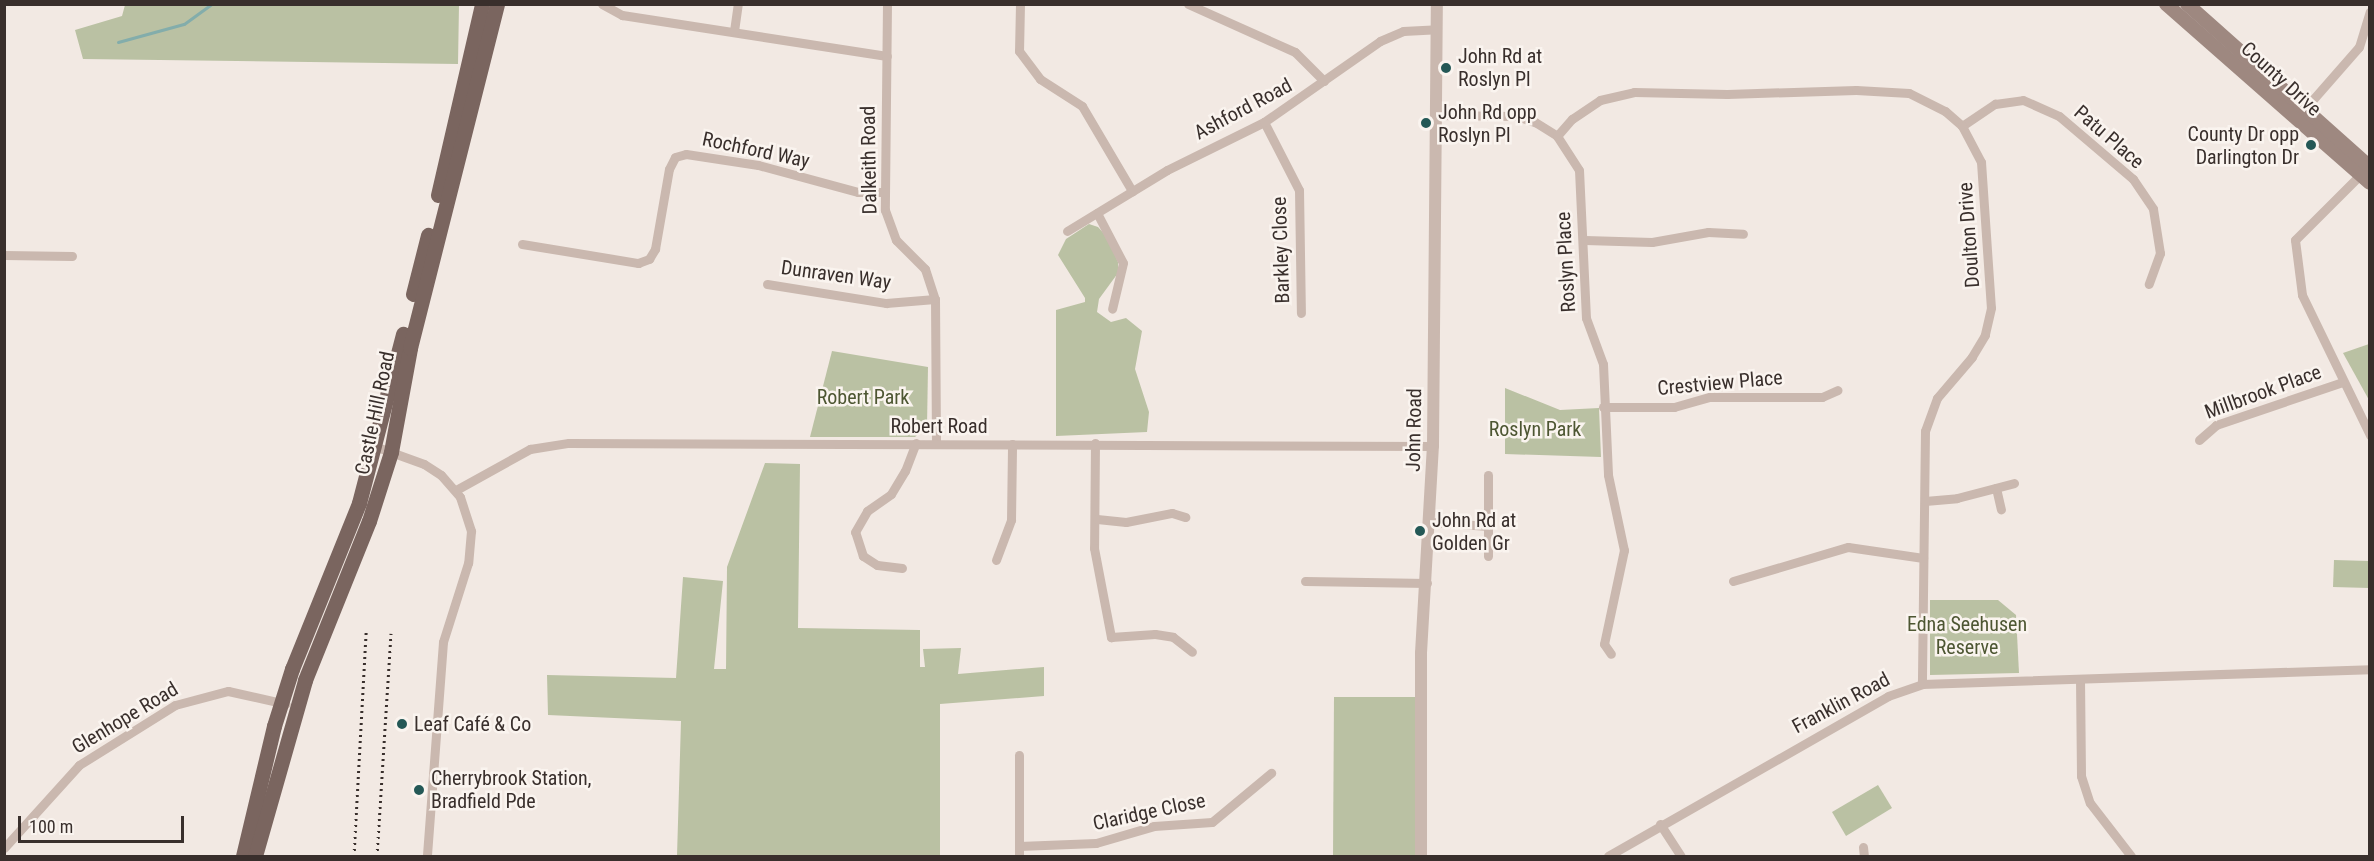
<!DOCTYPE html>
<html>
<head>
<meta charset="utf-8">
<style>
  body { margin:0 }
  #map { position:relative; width:2374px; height:861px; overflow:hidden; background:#f2e9e3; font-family:"Roboto Condensed",sans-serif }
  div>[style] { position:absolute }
  .green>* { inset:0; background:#bac1a3 }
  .stream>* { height:3px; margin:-1.5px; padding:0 1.5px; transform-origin:1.5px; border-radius:1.5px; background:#83adab }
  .minor>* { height:9px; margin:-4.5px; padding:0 4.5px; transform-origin:4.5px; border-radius:4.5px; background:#cab8af }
  .tertiary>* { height:12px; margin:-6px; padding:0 6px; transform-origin:6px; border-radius:6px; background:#cab8af }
  .secondary>* { height:14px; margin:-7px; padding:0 7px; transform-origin:7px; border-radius:7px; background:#9e8880 }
  .primary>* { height:15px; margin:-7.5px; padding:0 7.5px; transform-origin:7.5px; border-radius:7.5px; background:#7a655f }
  .rail>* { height:3px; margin-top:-1.5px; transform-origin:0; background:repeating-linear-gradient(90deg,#392f2c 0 1.5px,transparent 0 6px) }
  .dots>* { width:16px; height:16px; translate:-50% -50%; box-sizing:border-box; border:3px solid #faf4ef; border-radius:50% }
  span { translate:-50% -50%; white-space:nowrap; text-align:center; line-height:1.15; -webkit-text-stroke:5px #faf4ef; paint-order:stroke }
  .poi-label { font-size:20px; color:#392f2c }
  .left { translate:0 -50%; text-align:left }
  .right { translate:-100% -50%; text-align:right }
  .street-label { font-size:20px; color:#392f2c }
  .park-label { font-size:20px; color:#4d5632 }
  .frame { position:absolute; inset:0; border:6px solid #392f2c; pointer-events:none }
  .scale { position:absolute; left:18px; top:816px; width:166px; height:27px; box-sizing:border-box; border:3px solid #392f2c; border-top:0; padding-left:8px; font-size:18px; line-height:21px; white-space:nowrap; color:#392f2c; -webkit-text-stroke:4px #faf4ef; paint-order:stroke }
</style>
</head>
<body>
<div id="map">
  <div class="green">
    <i style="clip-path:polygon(125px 5px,459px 5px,458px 64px,83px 59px,75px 30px,122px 16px)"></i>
    <i style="clip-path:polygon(1089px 224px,1098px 227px,1107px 237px,1118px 262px,1118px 273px,1099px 299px,1097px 312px,1111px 322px,1126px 318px,1142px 331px,1135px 369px,1149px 412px,1147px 432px,1056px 436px,1056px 310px,1085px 302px,1085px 298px,1058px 255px,1066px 239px)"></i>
    <i style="clip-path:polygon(2369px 344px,2370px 344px,2369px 400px,2343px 353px)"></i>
    <i style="clip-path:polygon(832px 351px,928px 367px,927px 426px,915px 437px,810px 437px)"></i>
    <i style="clip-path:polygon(1505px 388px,1560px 410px,1599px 408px,1601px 457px,1505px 454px)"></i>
    <i style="clip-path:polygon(765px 463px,800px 464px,798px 628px,920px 630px,920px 667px,925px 667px,923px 649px,961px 648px,958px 674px,1044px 667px,1044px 696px,940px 704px,940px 856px,677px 856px,681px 721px,548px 715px,547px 675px,676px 678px,683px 577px,723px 581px,714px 669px,726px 669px,727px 567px)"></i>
    <i style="clip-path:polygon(2334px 560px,2369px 561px,2369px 588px,2333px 587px)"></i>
    <i style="clip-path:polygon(1930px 600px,1998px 600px,2016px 615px,2019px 673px,1930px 675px)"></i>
    <i style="clip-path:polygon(1334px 697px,1415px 697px,1417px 856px,1333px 856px)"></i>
    <i style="clip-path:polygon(1878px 785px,1892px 808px,1846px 836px,1832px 812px)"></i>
  </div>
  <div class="stream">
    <i style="left:118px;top:42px;width:68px;rotate:-15.3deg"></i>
    <i style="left:184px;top:24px;width:34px;rotate:-36deg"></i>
  </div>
  <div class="minor">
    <i style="left:602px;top:4px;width:23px;rotate:29deg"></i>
    <i style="left:622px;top:15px;width:268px;rotate:8.8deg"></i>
    <i style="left:887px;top:4px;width:206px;rotate:90.6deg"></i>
    <i style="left:885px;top:210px;width:32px;rotate:70deg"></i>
    <i style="left:896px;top:240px;width:41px;rotate:45deg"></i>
    <i style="left:925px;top:269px;width:32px;rotate:72deg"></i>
    <i style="left:935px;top:299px;width:145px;rotate:89.6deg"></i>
    <i style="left:1020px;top:4px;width:47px;rotate:91.2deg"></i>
    <i style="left:1019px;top:51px;width:35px;rotate:53deg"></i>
    <i style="left:1040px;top:79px;width:50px;rotate:32.7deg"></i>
    <i style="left:1082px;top:106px;width:99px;rotate:59.5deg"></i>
    <i style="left:1188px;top:4px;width:117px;rotate:24.2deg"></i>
    <i style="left:1295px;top:52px;width:41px;rotate:45deg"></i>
    <i style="left:734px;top:31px;width:27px;rotate:-82deg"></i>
    <i style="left:2302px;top:112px;width:86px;rotate:-48.8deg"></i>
    <i style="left:2359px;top:47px;width:37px;rotate:-73deg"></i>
    <i style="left:1436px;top:115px;width:80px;rotate:0.7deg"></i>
    <i style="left:1516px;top:116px;width:20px;rotate:18deg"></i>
    <i style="left:1535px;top:122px;width:26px;rotate:32deg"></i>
    <i style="left:1557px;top:136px;width:40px;rotate:57.1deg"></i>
    <i style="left:1579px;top:170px;width:148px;rotate:87.3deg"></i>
    <i style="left:1586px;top:318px;width:49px;rotate:69.7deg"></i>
    <i style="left:1603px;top:364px;width:111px;rotate:87.4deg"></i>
    <i style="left:1608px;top:475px;width:77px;rotate:78deg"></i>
    <i style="left:1624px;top:550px;width:96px;rotate:102deg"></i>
    <i style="left:1604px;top:644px;width:12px;rotate:55deg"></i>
    <i style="left:1264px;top:122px;width:76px;rotate:62.8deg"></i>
    <i style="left:1299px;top:190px;width:123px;rotate:89.1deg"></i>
    <i style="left:1962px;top:126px;width:40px;rotate:-34deg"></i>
    <i style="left:1995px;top:104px;width:28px;rotate:-8deg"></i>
    <i style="left:2023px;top:100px;width:39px;rotate:24deg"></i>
    <i style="left:2059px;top:116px;width:97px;rotate:40.4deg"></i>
    <i style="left:2133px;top:179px;width:36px;rotate:56deg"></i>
    <i style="left:2153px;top:209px;width:45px;rotate:81deg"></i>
    <i style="left:2160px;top:253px;width:33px;rotate:110deg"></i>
    <i style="left:1557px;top:136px;width:23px;rotate:-49deg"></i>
    <i style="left:1572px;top:119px;width:34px;rotate:-34deg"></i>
    <i style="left:1600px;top:100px;width:35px;rotate:-13deg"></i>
    <i style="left:1634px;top:92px;width:93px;rotate:1.2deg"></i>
    <i style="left:1727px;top:94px;width:129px;rotate:-1.8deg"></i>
    <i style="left:1856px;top:90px;width:53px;rotate:3.2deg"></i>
    <i style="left:1909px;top:93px;width:40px;rotate:26.6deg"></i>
    <i style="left:1945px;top:111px;width:23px;rotate:41deg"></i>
    <i style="left:1962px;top:126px;width:41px;rotate:62.2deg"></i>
    <i style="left:1981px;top:162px;width:146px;rotate:86.1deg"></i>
    <i style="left:1991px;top:308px;width:28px;rotate:103deg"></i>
    <i style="left:1985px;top:335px;width:26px;rotate:121deg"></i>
    <i style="left:1972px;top:357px;width:54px;rotate:130.5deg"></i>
    <i style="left:1937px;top:398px;width:35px;rotate:110deg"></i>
    <i style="left:1925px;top:431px;width:253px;rotate:90.7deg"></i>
    <i style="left:2360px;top:175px;width:92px;rotate:135deg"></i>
    <i style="left:2295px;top:240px;width:55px;rotate:82.7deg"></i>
    <i style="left:2302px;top:295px;width:156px;rotate:64.1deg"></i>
    <i style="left:1097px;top:213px;width:56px;rotate:62.5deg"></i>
    <i style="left:1123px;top:263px;width:47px;rotate:103.4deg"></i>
    <i style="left:1067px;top:231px;width:117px;rotate:-31.4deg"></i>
    <i style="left:1167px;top:170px;width:108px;rotate:-26.3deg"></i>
    <i style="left:1264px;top:122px;width:141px;rotate:-34.9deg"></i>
    <i style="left:1380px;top:41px;width:25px;rotate:-23deg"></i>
    <i style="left:1403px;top:31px;width:34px;rotate:-3deg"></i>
    <i style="left:1585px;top:240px;width:67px;rotate:1.7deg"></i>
    <i style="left:1652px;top:242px;width:57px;rotate:-10.1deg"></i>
    <i style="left:1708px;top:232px;width:35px;rotate:3deg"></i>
    <i style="left:522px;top:244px;width:118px;rotate:9.3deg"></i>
    <i style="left:638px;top:263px;width:12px;rotate:-20deg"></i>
    <i style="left:649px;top:259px;width:12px;rotate:-59deg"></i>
    <i style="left:655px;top:249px;width:81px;rotate:-80.1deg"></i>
    <i style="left:669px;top:169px;width:13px;rotate:-63deg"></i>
    <i style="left:675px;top:157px;width:11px;rotate:-15deg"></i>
    <i style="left:686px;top:154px;width:73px;rotate:8.7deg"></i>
    <i style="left:758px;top:165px;width:104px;rotate:15.1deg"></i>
    <i style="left:858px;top:192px;width:26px"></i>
    <i style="left:4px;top:255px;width:68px;rotate:0.8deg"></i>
    <i style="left:767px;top:284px;width:121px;rotate:9.1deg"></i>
    <i style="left:886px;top:303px;width:49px;rotate:-4.7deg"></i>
    <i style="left:1603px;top:407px;width:71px"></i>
    <i style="left:1674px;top:407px;width:37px;rotate:-16deg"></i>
    <i style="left:1710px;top:397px;width:112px"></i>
    <i style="left:1822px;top:397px;width:17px;rotate:-24deg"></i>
    <i style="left:2199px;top:440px;width:23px;rotate:-41deg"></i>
    <i style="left:2216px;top:425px;width:133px;rotate:-18.8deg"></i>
    <i style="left:1095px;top:443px;width:105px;rotate:90.5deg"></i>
    <i style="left:1094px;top:548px;width:91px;rotate:79.2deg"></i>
    <i style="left:1111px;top:637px;width:44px;rotate:-3.9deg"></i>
    <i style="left:1155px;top:634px;width:18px;rotate:9deg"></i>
    <i style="left:1173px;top:637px;width:24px;rotate:38deg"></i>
    <i style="left:377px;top:447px;width:50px;rotate:19.9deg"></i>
    <i style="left:424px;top:464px;width:20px;rotate:33deg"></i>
    <i style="left:441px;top:475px;width:29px;rotate:49deg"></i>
    <i style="left:460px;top:497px;width:36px;rotate:72deg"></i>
    <i style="left:471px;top:531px;width:32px;rotate:95deg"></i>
    <i style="left:468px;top:563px;width:83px;rotate:107.6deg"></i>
    <i style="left:443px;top:642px;width:215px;rotate:94.3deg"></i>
    <i style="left:1996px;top:488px;width:22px;rotate:77deg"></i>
    <i style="left:456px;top:490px;width:85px;rotate:-29deg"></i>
    <i style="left:530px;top:449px;width:39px;rotate:-9deg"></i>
    <i style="left:569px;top:443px;width:864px;rotate:0.2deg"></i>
    <i style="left:1925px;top:501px;width:32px;rotate:-5deg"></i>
    <i style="left:1957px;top:498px;width:59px;rotate:-14.7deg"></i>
    <i style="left:1097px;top:519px;width:29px;rotate:6deg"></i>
    <i style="left:1126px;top:522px;width:47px;rotate:-11.1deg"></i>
    <i style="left:1172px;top:513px;width:14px;rotate:17deg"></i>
    <i style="left:1431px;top:522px;width:57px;rotate:4deg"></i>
    <i style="left:1488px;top:556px;width:81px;rotate:-90deg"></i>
    <i style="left:996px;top:560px;width:43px;rotate:-69.4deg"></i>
    <i style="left:1011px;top:520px;width:76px;rotate:-89.2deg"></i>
    <i style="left:902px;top:568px;width:25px;rotate:-173deg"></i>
    <i style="left:877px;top:565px;width:17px;rotate:-147deg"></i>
    <i style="left:863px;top:556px;width:25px;rotate:-108deg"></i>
    <i style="left:855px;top:532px;width:24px;rotate:-60deg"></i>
    <i style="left:867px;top:511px;width:29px;rotate:-35deg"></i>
    <i style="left:891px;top:494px;width:27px;rotate:-59deg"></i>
    <i style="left:905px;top:471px;width:30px;rotate:-69deg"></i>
    <i style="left:1305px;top:581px;width:122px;rotate:0.9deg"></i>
    <i style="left:1733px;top:581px;width:120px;rotate:-16.5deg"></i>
    <i style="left:1848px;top:547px;width:76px;rotate:8.3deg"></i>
    <i style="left:2080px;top:679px;width:97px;rotate:89.4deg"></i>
    <i style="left:2081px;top:776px;width:28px;rotate:72deg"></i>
    <i style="left:2090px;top:803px;width:67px;rotate:52.3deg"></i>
    <i style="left:1660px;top:824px;width:38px;rotate:57deg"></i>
    <i style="left:1019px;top:846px;width:77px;rotate:-2.2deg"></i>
    <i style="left:1096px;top:843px;width:60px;rotate:-16.3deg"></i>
    <i style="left:1154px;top:826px;width:58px;rotate:-3.9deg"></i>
    <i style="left:1212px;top:822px;width:77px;rotate:-39.7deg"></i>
    <i style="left:1863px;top:847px;width:9px;rotate:84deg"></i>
    <i style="left:4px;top:848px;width:112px;rotate:-47.9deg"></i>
    <i style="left:79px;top:765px;width:113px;rotate:-32deg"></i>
    <i style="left:175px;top:705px;width:55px;rotate:-14.8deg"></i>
    <i style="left:228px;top:691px;width:59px;rotate:12.6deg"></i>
    <i style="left:1019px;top:856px;width:101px;rotate:-90deg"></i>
    <i style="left:1608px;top:856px;width:322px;rotate:-29.7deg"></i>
    <i style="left:1888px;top:696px;width:36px;rotate:-19deg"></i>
    <i style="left:1922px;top:684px;width:448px;rotate:-1.9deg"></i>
  </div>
  <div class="tertiary">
    <i style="left:1421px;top:856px;width:203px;rotate:-90deg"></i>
    <i style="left:1421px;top:653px;width:207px;rotate:-86.7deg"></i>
    <i style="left:1433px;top:446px;width:442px;rotate:-89.5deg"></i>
  </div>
  <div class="secondary">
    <i style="left:2166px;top:4px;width:271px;rotate:41.3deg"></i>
    <i style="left:2187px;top:4px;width:245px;rotate:41.7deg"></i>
  </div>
  <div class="primary">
    <i style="left:438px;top:195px;width:196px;rotate:-77deg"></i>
    <i style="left:413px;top:294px;width:61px;rotate:-75.7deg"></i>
    <i style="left:243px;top:856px;width:134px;rotate:-76.6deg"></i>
    <i style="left:274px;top:726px;width:60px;rotate:-72.5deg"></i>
    <i style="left:292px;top:669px;width:179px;rotate:-68deg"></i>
    <i style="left:359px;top:503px;width:175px;rotate:-75.4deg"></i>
    <i style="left:255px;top:856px;width:183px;rotate:-74.1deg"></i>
    <i style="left:305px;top:680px;width:171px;rotate:-68.1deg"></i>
    <i style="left:369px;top:521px;width:72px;rotate:-72.3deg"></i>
    <i style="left:391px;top:452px;width:106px;rotate:-79.6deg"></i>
    <i style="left:410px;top:348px;width:355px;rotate:-75.8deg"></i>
  </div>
  <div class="rail">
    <i style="left:354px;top:856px;width:224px;rotate:-86.9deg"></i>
    <i style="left:377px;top:856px;width:223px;rotate:-86.4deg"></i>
  </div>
  <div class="dots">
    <i style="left:1446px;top:68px;background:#245856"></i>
    <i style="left:1426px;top:123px;background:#245856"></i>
    <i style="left:2311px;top:145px;background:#245856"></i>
    <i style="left:1420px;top:531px;background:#245856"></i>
    <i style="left:402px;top:724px;background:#245856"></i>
    <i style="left:419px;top:790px;background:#245856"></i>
  </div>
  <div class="poi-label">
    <span class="left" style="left:1458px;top:68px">John Rd at<br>Roslyn Pl</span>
    <span class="left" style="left:1438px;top:124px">John Rd opp<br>Roslyn Pl</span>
    <span class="right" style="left:2299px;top:146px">County Dr opp<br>Darlington Dr</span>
    <span class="left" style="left:1432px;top:532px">John Rd at<br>Golden Gr</span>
    <span class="left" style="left:414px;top:724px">Leaf Café &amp; Co</span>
    <span class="left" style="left:431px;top:790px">Cherrybrook Station,<br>Bradfield Pde</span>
  </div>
  <div class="street-label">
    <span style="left:2281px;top:79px;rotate:42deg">County Drive</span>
    <span style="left:1243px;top:109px;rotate:-28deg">Ashford Road</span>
    <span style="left:2109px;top:137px;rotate:41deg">Patu Place</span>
    <span style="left:756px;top:150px;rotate:12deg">Rochford Way</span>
    <span style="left:869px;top:160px;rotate:-91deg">Dalkeith Road</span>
    <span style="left:1969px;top:235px;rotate:-94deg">Doulton Drive</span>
    <span style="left:1281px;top:250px;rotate:-92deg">Barkley Close</span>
    <span style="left:1566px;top:262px;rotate:-93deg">Roslyn Place</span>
    <span style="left:836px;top:275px;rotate:8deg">Dunraven Way</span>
    <span style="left:1720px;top:383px;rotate:-5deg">Crestview Place</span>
    <span style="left:2263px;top:392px;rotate:-20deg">Millbrook Place</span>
    <span style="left:375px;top:413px;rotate:-78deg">Castle Hill Road</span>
    <span style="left:939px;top:426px">Robert Road</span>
    <span style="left:1414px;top:430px;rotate:-89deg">John Road</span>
    <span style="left:1841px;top:703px;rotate:-28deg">Franklin Road</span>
    <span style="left:125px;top:718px;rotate:-31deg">Glenhope Road</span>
    <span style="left:1149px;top:812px;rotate:-12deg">Claridge Close</span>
  </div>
  <div class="park-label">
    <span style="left:863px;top:397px">Robert Park</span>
    <span style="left:1535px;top:429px">Roslyn Park</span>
    <span style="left:1967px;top:636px">Edna Seehusen<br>Reserve</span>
  </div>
  <div class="frame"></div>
  <div class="scale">100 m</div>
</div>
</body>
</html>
